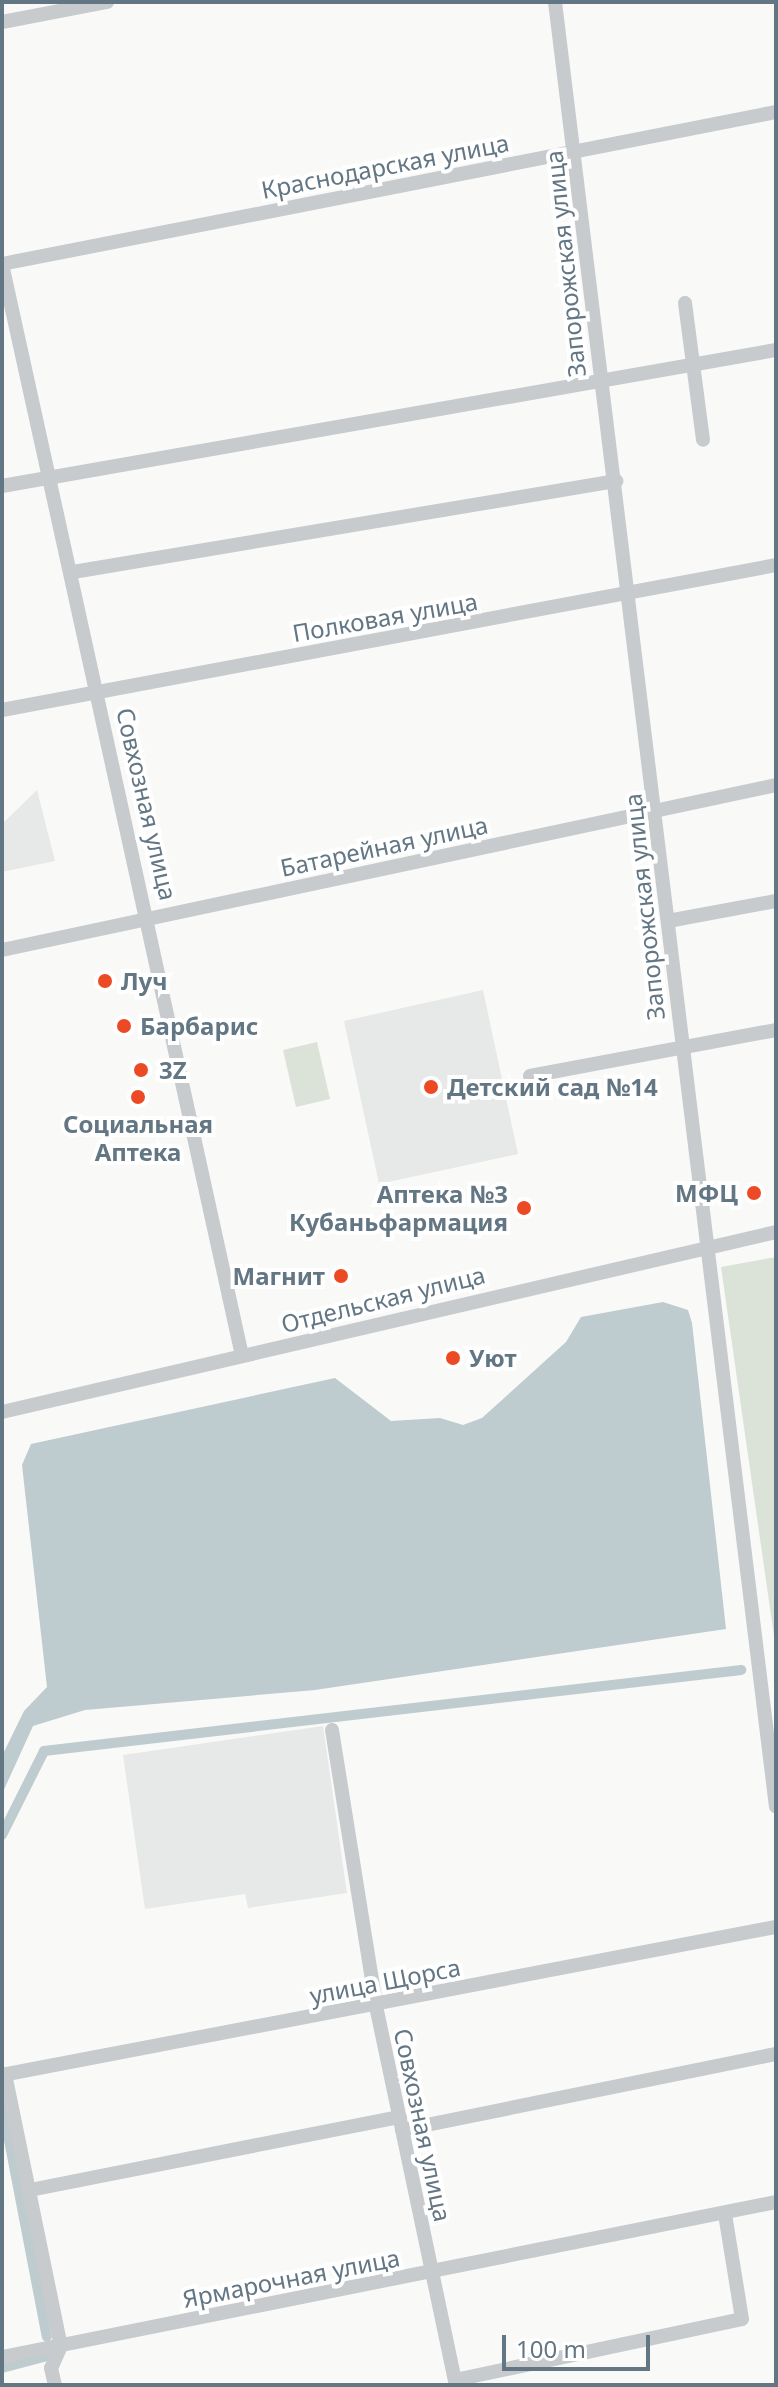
<!DOCTYPE html>
<html>
<head>
<meta charset="utf-8">
<style>
  body { margin:0 }
  #map { position:relative; width:778px; height:2387px; overflow:hidden; background:#f9f9f7; font-family:"Noto Sans",sans-serif }
  div>[style] { position:absolute }
  .built>* { inset:0; background:#e7e8e8 }
  .green>* { inset:0; background:#dbe2d8 }
  .water>* { inset:0; background:#becbcf }
  .canal>* { height:10px; margin:-5px; padding:0 5px; transform-origin:5px; border-radius:5px; background:#becbcf }
  .minor>* { height:14px; margin:-7px; padding:0 7px; transform-origin:7px; border-radius:7px; background:#c7cbce }
  .dots>* { width:22px; height:22px; translate:-50% -50%; box-sizing:border-box; border:4px solid #fff; border-radius:50% }
  span { translate:-50% -50%; white-space:nowrap; text-align:center; line-height:1.15; -webkit-text-stroke:8px #fff; paint-order:stroke }
  .street-label { font-size:24px; color:#637683 }
  .poi-label { font-size:24px; color:#637683; font-weight:700 }
  .left { translate:0 -50%; text-align:left }
  .right { translate:-100% -50%; text-align:right }
  .frame { position:absolute; inset:0; border:4px solid #637683; pointer-events:none }
  .scale { position:absolute; left:502px; top:2335px; width:148px; height:36px; box-sizing:border-box; border:4px solid #637683; border-top:0; padding-left:10px; font-size:24px; line-height:28px; white-space:nowrap; color:#637683; -webkit-text-stroke:6px #fff; paint-order:stroke }
</style>
</head>
<body>
<div id="map">
  <div class="built">
    <i style="clip-path:polygon(37px 790px,55px 861px,2px 872px,2px 824px)"></i>
    <i style="clip-path:polygon(483px 990px,518px 1154px,379px 1184px,344px 1021px)"></i>
    <i style="clip-path:polygon(323px 1726px,347px 1893px,248px 1908px,245px 1894px,145px 1909px,123px 1755px)"></i>
  </div>
  <div class="green">
    <i style="clip-path:polygon(317px 1042px,330px 1099px,296px 1107px,283px 1050px)"></i>
    <i style="clip-path:polygon(776px 1257px,776px 1650px,721px 1267px)"></i>
  </div>
  <div class="water">
    <i style="clip-path:polygon(663px 1302px,688px 1310px,692px 1323px,726px 1629px,315px 1690px,85px 1710px,33px 1726px,2px 1794px,2px 1756px,24px 1711px,47px 1687px,22px 1465px,31px 1444px,335px 1378px,391px 1421px,440px 1418px,463px 1425px,482px 1418px,566px 1342px,581px 1317px)"></i>
  </div>
  <div class="canal">
    <i style="left:2px;top:1835px;width:94px;rotate:-63.4deg"></i>
    <i style="left:44px;top:1751px;width:702px;rotate:-6.63deg"></i>
    <i style="left:2px;top:2104px;width:237px;rotate:79.1deg"></i>
    <i style="left:2px;top:2368px;width:47px;rotate:-14.9deg"></i>
  </div>
  <div class="minor">
    <i style="left:555px;top:2px;width:1818px;rotate:83.02deg"></i>
    <i style="left:2px;top:22px;width:107px;rotate:-10.8deg"></i>
    <i style="left:2px;top:264px;width:1118px;rotate:77.6deg"></i>
    <i style="left:2px;top:264px;width:789px;rotate:-11.11deg"></i>
    <i style="left:685px;top:303px;width:138px;rotate:82.5deg"></i>
    <i style="left:2px;top:486px;width:786px;rotate:-9.97deg"></i>
    <i style="left:73px;top:572px;width:551px;rotate:-9.51deg"></i>
    <i style="left:2px;top:710px;width:787px;rotate:-10.61deg"></i>
    <i style="left:668px;top:921px;width:110px;rotate:-10.5deg"></i>
    <i style="left:2px;top:950px;width:791px;rotate:-12.03deg"></i>
    <i style="left:530px;top:1076px;width:250px;rotate:-10.6deg"></i>
    <i style="left:2px;top:1412px;width:795px;rotate:-13.09deg"></i>
    <i style="left:332px;top:1730px;width:279px;rotate:80.9deg"></i>
    <i style="left:376px;top:2006px;width:387px;rotate:78.1deg"></i>
    <i style="left:5px;top:2074px;width:278px;rotate:78.4deg"></i>
    <i style="left:61px;top:2346px;width:24px;rotate:114deg"></i>
    <i style="left:51px;top:2368px;width:17px;rotate:77deg"></i>
    <i style="left:2px;top:2075px;width:788px;rotate:-10.83deg"></i>
    <i style="left:402px;top:2130px;width:382px;rotate:-11.5deg"></i>
    <i style="left:30px;top:2190px;width:377px;rotate:-11.2deg"></i>
    <i style="left:2px;top:2357px;width:789px;rotate:-11.32deg"></i>
    <i style="left:455px;top:2380px;width:293px;rotate:-12deg"></i>
    <i style="left:742px;top:2319px;width:106px;rotate:-99.2deg"></i>
  </div>
  <div class="dots">
    <i style="left:105px;top:981px;background:#ec4a24"></i>
    <i style="left:124px;top:1026px;background:#ec4a24"></i>
    <i style="left:141px;top:1070px;background:#ec4a24"></i>
    <i style="left:431px;top:1087px;background:#ec4a24"></i>
    <i style="left:138px;top:1097px;background:#ec4a24"></i>
    <i style="left:754px;top:1193px;background:#ec4a24"></i>
    <i style="left:524px;top:1208px;background:#ec4a24"></i>
    <i style="left:341px;top:1276px;background:#ec4a24"></i>
    <i style="left:453px;top:1358px;background:#ec4a24"></i>
  </div>
  <div class="street-label">
    <span style="left:385px;top:166px;rotate:-11deg">Краснодарская улица</span>
    <span style="left:565px;top:264px;rotate:-96deg">Запорожская улица</span>
    <span style="left:385px;top:617px;rotate:-10deg">Полковая улица</span>
    <span style="left:147px;top:804px;rotate:77deg">Совхозная улица</span>
    <span style="left:384px;top:846px;rotate:-12deg">Батарейная улица</span>
    <span style="left:644px;top:907px;rotate:-96deg">Запорожская улица</span>
    <span style="left:383px;top:1299px;rotate:-14deg">Отдельская улица</span>
    <span style="left:385px;top:1981px;rotate:-11deg">улица Щорса</span>
    <span style="left:423px;top:2125px;rotate:78deg">Совхозная улица</span>
    <span style="left:291px;top:2278px;rotate:-11deg">Ярмарочная улица</span>
  </div>
  <div class="poi-label">
    <span class="left" style="left:121px;top:981px">Луч</span>
    <span class="left" style="left:140px;top:1026px">Барбарис</span>
    <span class="left" style="left:159px;top:1070px">3Z</span>
    <span class="left" style="left:447px;top:1087px">Детский сад №14</span>
    <span style="left:138px;top:1138px">Социальная<br>Аптека</span>
    <span class="right" style="left:738px;top:1193px">МФЦ</span>
    <span class="right" style="left:508px;top:1208px">Аптека №3<br>Кубаньфармация</span>
    <span class="right" style="left:325px;top:1276px">Магнит</span>
    <span class="left" style="left:469px;top:1358px">Уют</span>
  </div>
  <div class="frame"></div>
  <div class="scale">100 m</div>
</div>
</body>
</html>
